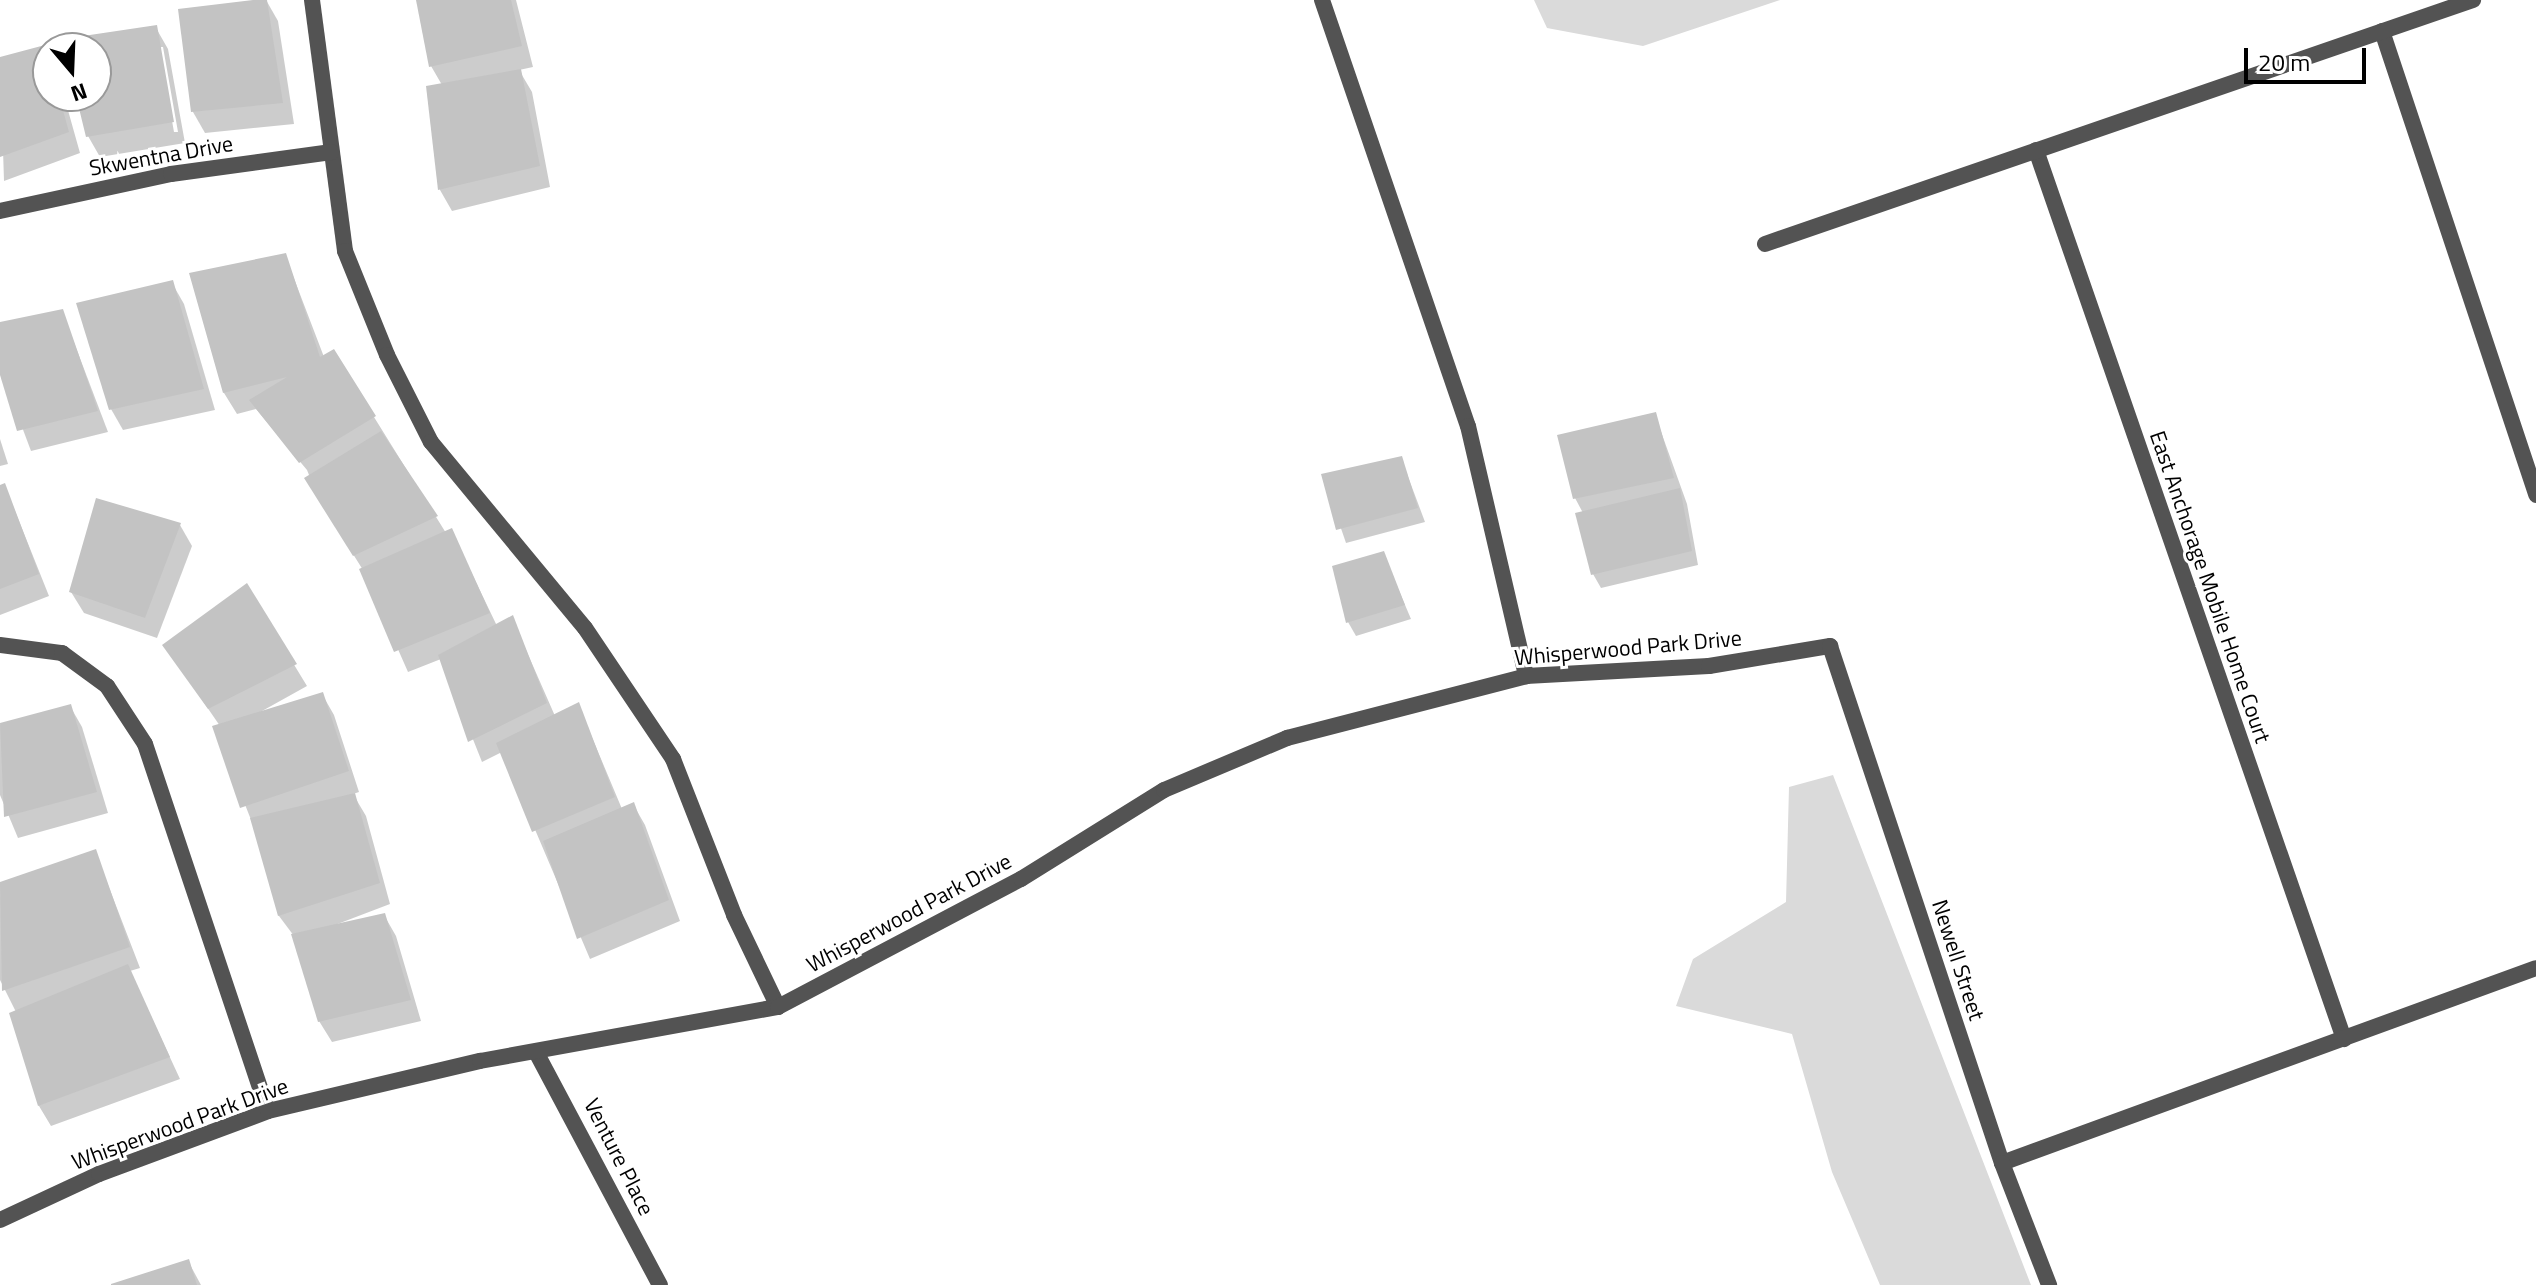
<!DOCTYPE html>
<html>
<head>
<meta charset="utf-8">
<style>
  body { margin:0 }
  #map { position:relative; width:2536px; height:1285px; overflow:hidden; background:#fff; font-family:"Titillium Web",sans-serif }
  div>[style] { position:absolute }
  .green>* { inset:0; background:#dadada }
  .shadow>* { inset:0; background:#0003 }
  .building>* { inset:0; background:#c3c3c3 }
  .service>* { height:16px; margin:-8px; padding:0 8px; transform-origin:8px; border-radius:8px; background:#535353 }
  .minor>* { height:16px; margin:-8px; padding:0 8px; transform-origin:8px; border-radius:8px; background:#535353 }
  span { translate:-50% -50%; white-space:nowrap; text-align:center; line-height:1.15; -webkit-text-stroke:6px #fff; paint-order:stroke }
  .street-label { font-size:22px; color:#000 }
  .north { position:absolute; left:32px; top:32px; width:80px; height:80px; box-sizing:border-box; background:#fff; border:2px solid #999; border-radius:50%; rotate:161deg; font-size:22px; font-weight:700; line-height:32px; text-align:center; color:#000 }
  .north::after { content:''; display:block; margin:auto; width:28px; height:36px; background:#000; clip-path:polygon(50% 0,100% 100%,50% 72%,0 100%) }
  .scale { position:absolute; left:2244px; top:48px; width:122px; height:36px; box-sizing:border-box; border:4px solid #000; border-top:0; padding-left:10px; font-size:24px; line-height:28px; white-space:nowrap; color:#000; -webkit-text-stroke:6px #fff; paint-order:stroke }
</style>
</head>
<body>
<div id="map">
  <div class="green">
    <i style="clip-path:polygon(1534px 0,1780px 0,1643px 46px,1547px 28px)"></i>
    <i style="clip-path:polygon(1833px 775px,2031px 1285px,1880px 1285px,1832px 1172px,1792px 1034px,1676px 1006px,1693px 959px,1786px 902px,1789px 787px)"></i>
  </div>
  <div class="shadow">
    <i style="clip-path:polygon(266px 0,278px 21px,294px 124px,205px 133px,193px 112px,180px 11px)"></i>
    <i style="clip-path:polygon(418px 0,516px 0,533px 67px,519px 70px,532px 92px,550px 187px,452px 211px,440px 190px,429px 88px,442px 85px,431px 66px)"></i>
    <i style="clip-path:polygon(evenodd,156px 28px,168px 49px,185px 143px,100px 157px,88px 136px,78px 96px,96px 96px,96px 48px,67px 48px,156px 28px,159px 47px,163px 47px,178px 132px,174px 132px,159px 47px)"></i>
    <i style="clip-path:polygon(44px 48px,48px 96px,64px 96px,80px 153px,4px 181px,0 59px)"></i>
    <i style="clip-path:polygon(285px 255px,324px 357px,333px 351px,446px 533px,451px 530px,497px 626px,512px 618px,555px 716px,578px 704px,622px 809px,633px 804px,645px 825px,680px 921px,590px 959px,502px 752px,482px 762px,441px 659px,408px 672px,363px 570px,319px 500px,307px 470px,256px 409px,237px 414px,224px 393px,191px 275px)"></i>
    <i style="clip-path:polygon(172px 283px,184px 304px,215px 410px,123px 430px,111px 409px)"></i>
    <i style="clip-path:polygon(62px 311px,108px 432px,31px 451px,0 368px,0 324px)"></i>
    <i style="clip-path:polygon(1655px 415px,1687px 504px,1698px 565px,1601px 588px,1593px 574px,1583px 513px,1575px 498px)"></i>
    <i style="clip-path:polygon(0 439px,8px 464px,0 466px)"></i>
    <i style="clip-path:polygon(1401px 458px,1425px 522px,1346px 543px,1323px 476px)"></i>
    <i style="clip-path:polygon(5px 486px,49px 596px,0 615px,0 487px)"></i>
    <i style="clip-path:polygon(180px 525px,192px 546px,157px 638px,84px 613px,71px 592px)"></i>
    <i style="clip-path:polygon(1383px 553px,1411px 619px,1356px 636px,1348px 622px)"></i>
    <i style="clip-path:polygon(246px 586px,307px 686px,253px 716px,322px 694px,334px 715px,359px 792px,353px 794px,366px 816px,390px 904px,327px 928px,384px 915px,396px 936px,421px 1021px,332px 1042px,319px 1021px,294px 936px,279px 916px,255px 830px,215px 728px,220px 726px,165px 646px)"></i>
    <i style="clip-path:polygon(70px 706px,82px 727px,108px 813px,18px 838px,0 795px,0 725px)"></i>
    <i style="clip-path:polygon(95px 851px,140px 968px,130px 971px,180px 1079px,51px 1126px,39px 1106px,12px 1014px,16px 1012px,0 980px,0 884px)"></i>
    <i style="clip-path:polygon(188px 1261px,201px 1285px,115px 1285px)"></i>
  </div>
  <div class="building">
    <i style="clip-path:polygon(253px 0,267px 0,283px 103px,191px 112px,178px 9px)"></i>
    <i style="clip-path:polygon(416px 0,511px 0,522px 46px,429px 67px)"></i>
    <i style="clip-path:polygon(157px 25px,174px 122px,86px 137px,76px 96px,96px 96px,96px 48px,65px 48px,63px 39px)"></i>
    <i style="clip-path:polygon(45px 45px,48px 96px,59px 96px,69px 132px,0 157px,0 57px)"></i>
    <i style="clip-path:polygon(521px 69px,540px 166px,438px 190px,426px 86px)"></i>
    <i style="clip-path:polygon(286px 253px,320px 357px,334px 349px,376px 416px,299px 463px,249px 400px,287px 377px,223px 393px,189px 273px)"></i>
    <i style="clip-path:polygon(173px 280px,204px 389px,109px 410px,76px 303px)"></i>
    <i style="clip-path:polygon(63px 309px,98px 411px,17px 431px,0 375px,0 322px)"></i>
    <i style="clip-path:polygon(1656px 412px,1674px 478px,1573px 499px,1557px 435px)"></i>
    <i style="clip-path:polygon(381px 431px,438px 516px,353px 556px,304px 478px)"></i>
    <i style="clip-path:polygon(1402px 456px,1418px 508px,1336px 530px,1321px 474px)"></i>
    <i style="clip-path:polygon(5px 483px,39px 574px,0 589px,0 485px)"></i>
    <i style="clip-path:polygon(1680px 488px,1692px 551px,1591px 575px,1575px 513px)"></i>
    <i style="clip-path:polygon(96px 498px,181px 523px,145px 618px,69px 592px)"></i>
    <i style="clip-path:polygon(452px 528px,490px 613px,394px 652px,359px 569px)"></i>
    <i style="clip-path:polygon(1384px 551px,1405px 605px,1346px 623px,1332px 566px)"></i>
    <i style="clip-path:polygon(247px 583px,297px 664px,208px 709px,162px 645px)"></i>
    <i style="clip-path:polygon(513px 615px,547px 703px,468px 742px,438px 655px)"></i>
    <i style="clip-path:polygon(323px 692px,349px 771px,240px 808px,212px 726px)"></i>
    <i style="clip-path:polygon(579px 702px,615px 797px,532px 832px,496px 743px)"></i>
    <i style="clip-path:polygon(71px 704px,97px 792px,4px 817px,0 723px)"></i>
    <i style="clip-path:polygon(355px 793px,380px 883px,278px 916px,250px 818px)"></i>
    <i style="clip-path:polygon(634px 802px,669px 900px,577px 939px,543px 841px)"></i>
    <i style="clip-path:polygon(96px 849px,130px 947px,2px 991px,0 882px)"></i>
    <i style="clip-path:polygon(385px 913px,411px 1000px,318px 1022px,291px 934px)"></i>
    <i style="clip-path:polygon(128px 964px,170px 1057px,38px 1106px,9px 1013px)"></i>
    <i style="clip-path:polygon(189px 1259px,197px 1285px,111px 1285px,111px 1284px)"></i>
  </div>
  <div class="service">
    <i style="left:536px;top:1052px;width:264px;rotate:62deg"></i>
  </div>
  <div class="minor">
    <i style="left:312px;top:0;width:253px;rotate:82.5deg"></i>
    <i style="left:345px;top:251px;width:112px;rotate:68deg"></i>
    <i style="left:387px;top:355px;width:97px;rotate:63.2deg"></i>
    <i style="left:431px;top:442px;width:241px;rotate:50.4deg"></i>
    <i style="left:585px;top:628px;width:158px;rotate:56.1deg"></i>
    <i style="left:673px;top:759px;width:168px;rotate:68.6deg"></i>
    <i style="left:734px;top:915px;width:102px;rotate:64.4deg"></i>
    <i style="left:1322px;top:0;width:450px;rotate:71.1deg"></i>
    <i style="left:1468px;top:426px;width:257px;rotate:76.9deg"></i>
    <i style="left:2382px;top:31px;width:489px;rotate:71.6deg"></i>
    <i style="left:2036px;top:150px;width:941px;rotate:70.89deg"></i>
    <i style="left:0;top:211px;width:175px;rotate:-12.2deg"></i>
    <i style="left:171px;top:174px;width:162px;rotate:-7.8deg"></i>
    <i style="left:1765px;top:244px;width:749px;rotate:-19.02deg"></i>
    <i style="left:0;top:645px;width:63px;rotate:7.4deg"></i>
    <i style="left:62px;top:653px;width:56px;rotate:36.3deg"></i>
    <i style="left:107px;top:686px;width:69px;rotate:56.8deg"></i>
    <i style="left:145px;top:744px;width:387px;rotate:71.5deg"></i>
    <i style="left:2002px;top:1163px;width:568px;rotate:-20.06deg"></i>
    <i style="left:0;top:1220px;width:109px;rotate:-24.9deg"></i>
    <i style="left:99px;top:1174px;width:180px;rotate:-20.4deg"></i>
    <i style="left:268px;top:1111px;width:218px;rotate:-13.3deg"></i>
    <i style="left:480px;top:1061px;width:303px;rotate:-10.3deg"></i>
    <i style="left:778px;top:1007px;width:275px;rotate:-27.8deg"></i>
    <i style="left:1021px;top:879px;width:168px;rotate:-31.9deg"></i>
    <i style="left:1164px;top:790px;width:134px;rotate:-22.9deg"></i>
    <i style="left:1287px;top:738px;width:247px;rotate:-14.5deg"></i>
    <i style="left:1526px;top:676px;width:183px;rotate:-3.1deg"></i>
    <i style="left:1709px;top:666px;width:123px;rotate:-9.4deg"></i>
    <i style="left:1830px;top:646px;width:545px;rotate:71.6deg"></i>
    <i style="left:2002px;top:1163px;width:131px;rotate:68.9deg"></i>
  </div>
  <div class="street-label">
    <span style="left:161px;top:156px;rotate:-10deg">Skwentna Drive</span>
    <span style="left:2210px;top:587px;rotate:71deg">East Anchorage Mobile Home Court</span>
    <span style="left:1628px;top:648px;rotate:-5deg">Whisperwood Park Drive</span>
    <span style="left:909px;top:913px;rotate:-28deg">Whisperwood Park Drive</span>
    <span style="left:1958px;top:960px;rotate:72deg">Newell Street</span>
    <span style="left:180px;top:1124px;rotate:-20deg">Whisperwood Park Drive</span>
    <span style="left:619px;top:1157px;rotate:63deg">Venture Place</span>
  </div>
  <div class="north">N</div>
  <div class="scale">20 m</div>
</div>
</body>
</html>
